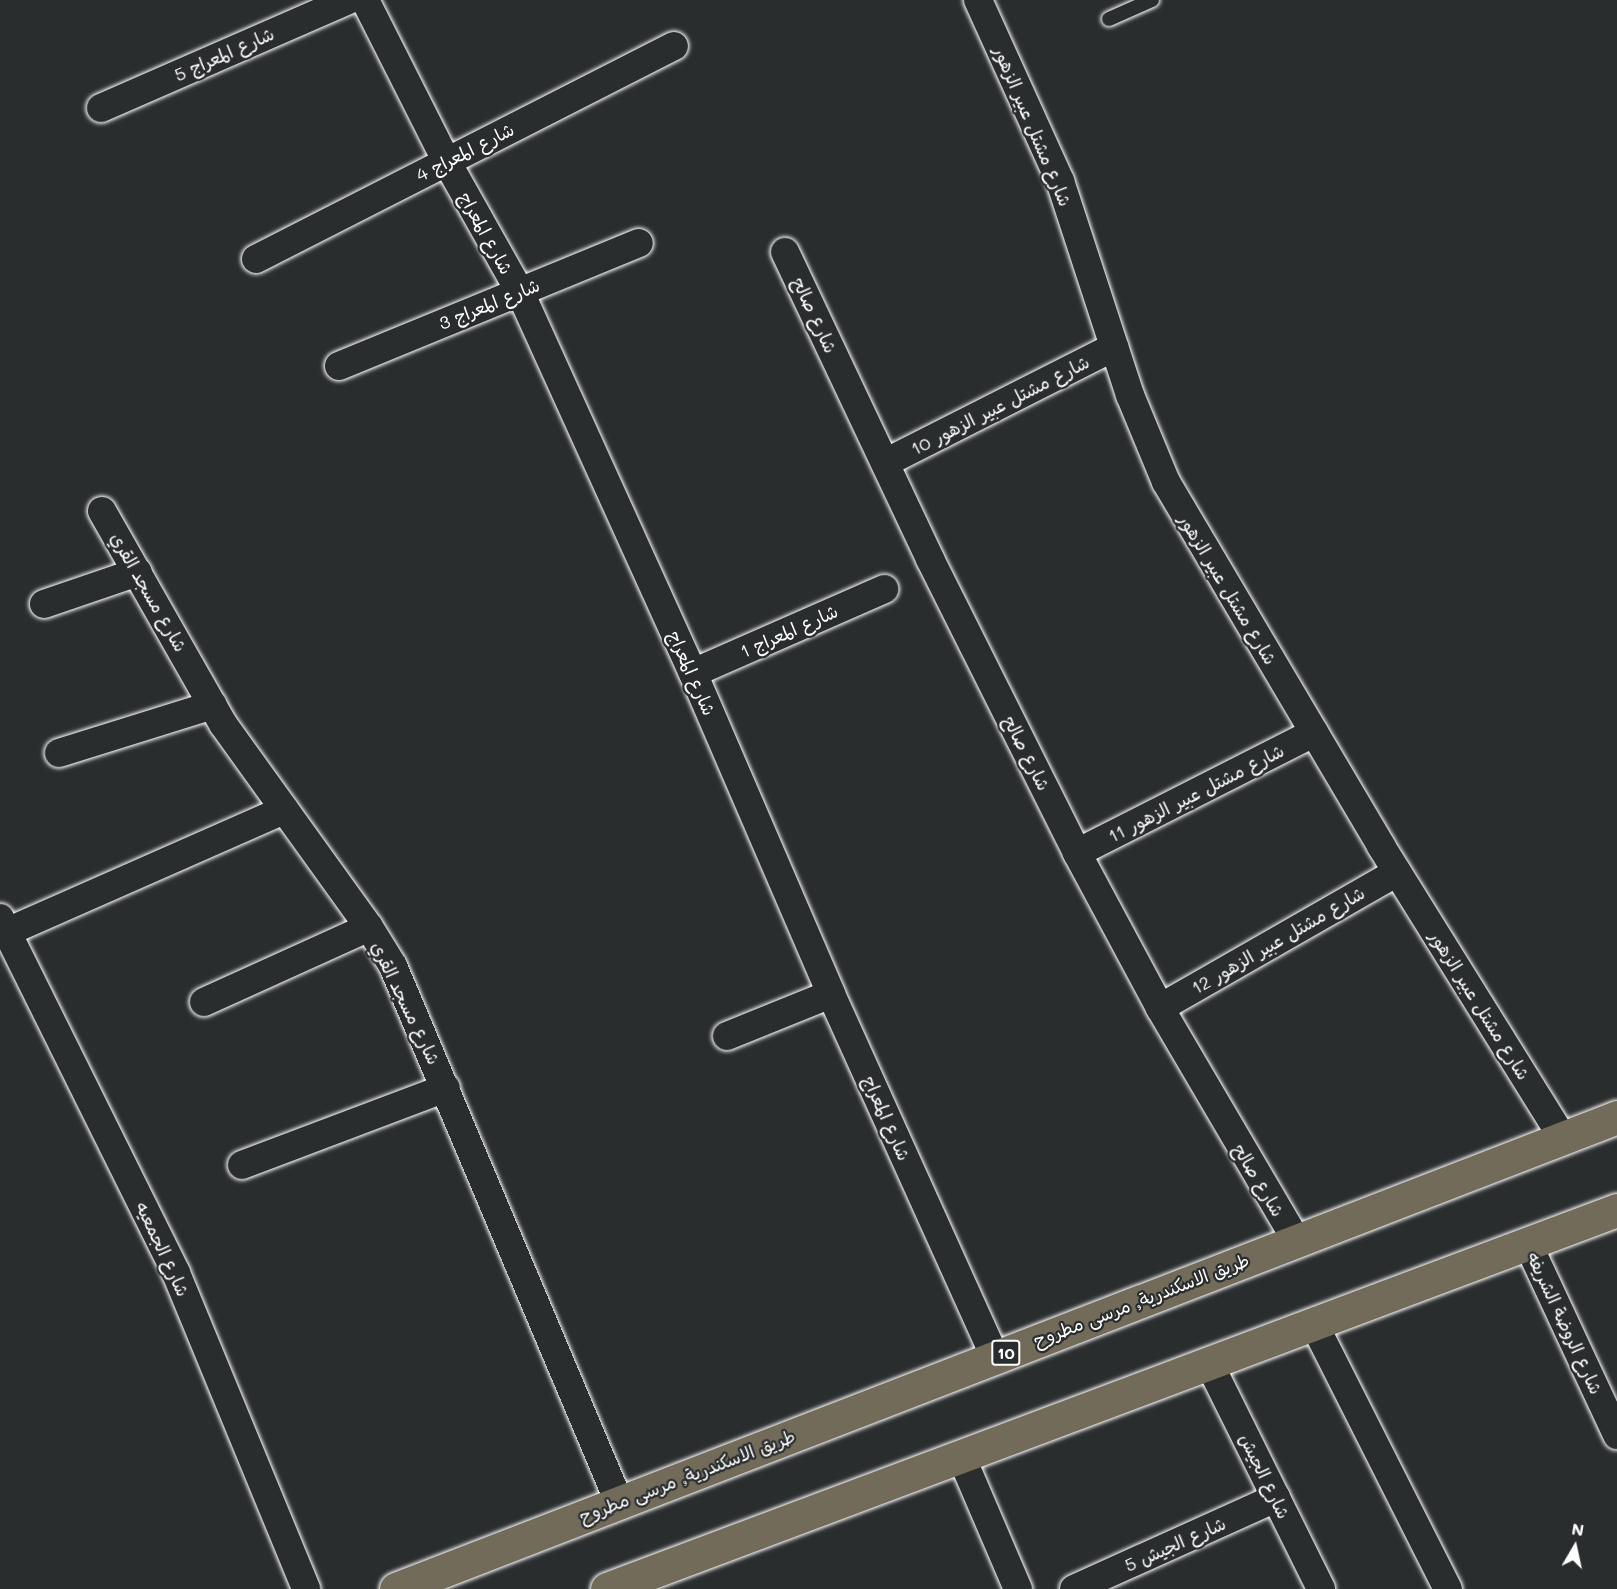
<!DOCTYPE html>
<html>
<head>
<meta charset="utf-8">
<style>
  body { margin:0 }
  #map { position:relative; width:1617px; height:1589px; overflow:hidden; background:#2a2d2e; font-family:Mali,"Playpen Sans Arabic",sans-serif }
  div>[style] { position:absolute }
  .roads { filter:drop-shadow(0 0 2px #fff) drop-shadow(0 0 2px #fff) }
  .service>* { height:14px; margin:-7px; padding:0 7px; transform-origin:7px; border-radius:7px; background:#2a2d2e }
  .minor>* { height:28px; margin:-14px; padding:0 14px; transform-origin:14px; border-radius:14px; background:#2a2d2e }
  .primary>* { height:33px; margin:-16.5px; padding:0 16.5px; transform-origin:16.5px; border-radius:16.5px; background:#736b5a }
  span { translate:-50% -50%; white-space:nowrap; text-align:center; line-height:1.15; -webkit-text-stroke:4.5px #2a2d2e; paint-order:stroke }
  .shield-label span { padding:2px 4px; background:#2a2d2e; border:2px solid; border-radius:4px; -webkit-text-stroke-width:0 }
  .shield-label { font-size:16px; color:#fff; font-weight:700 }
  .street-label { font-size:18px; color:#fff }
  .north { position:absolute; left:1545px; top:1517px; width:60px; height:60px; -webkit-text-stroke:4px #2a2d2e; paint-order:stroke; rotate:9deg; font-size:16px; font-weight:700; line-height:24px; text-align:center; color:#fff }
  .north::after { content:''; display:block; margin:auto; width:21px; height:27px; background:#fff; clip-path:polygon(50% 0,100% 100%,50% 72%,0 100%) }
</style>
</head>
<body>
<div id="map">
  <div class="roads">
    <div class="service">
      <i style="left:1109px;top:19px;width:47px;rotate:-23.8deg"></i>
    </div>
    <div class="minor">
      <i style="left:365px;top:0;width:182px;rotate:63.2deg"></i>
      <i style="left:447px;top:162px;width:149px;rotate:60.7deg"></i>
      <i style="left:520px;top:292px;width:418px;rotate:65.6deg"></i>
      <i style="left:693px;top:673px;width:349px;rotate:66.7deg"></i>
      <i style="left:831px;top:994px;width:398px;rotate:65.7deg"></i>
      <i style="left:978px;top:0;width:199px;rotate:65.6deg"></i>
      <i style="left:1060px;top:181px;width:225px;rotate:71.9deg"></i>
      <i style="left:1130px;top:395px;width:94px;rotate:67.5deg"></i>
      <i style="left:1166px;top:482px;width:423px;rotate:59.4deg"></i>
      <i style="left:1381px;top:846px;width:343px;rotate:58.1deg"></i>
      <i style="left:101px;top:108px;width:270px;rotate:-23.6deg"></i>
      <i style="left:785px;top:252px;width:340px;rotate:64.7deg"></i>
      <i style="left:930px;top:559px;width:329px;rotate:63.4deg"></i>
      <i style="left:1077px;top:853px;width:176px;rotate:61.8deg"></i>
      <i style="left:1160px;top:1008px;width:269px;rotate:59.6deg"></i>
      <i style="left:256px;top:259px;width:469px;rotate:-27deg"></i>
      <i style="left:339px;top:366px;width:324px;rotate:-22.3deg"></i>
      <i style="left:885px;top:463px;width:257px;rotate:-26.9deg"></i>
      <i style="left:102px;top:511px;width:245px;rotate:60.4deg"></i>
      <i style="left:223px;top:724px;width:250px;rotate:54.3deg"></i>
      <i style="left:369px;top:927px;width:46px;rotate:58.4deg"></i>
      <i style="left:393px;top:966px;width:582px;rotate:67.14deg"></i>
      <i style="left:44px;top:604px;width:99px;rotate:-18.8deg"></i>
      <i style="left:693px;top:673px;width:209px;rotate:-23.7deg"></i>
      <i style="left:59px;top:753px;width:161px;rotate:-17.3deg"></i>
      <i style="left:1077px;top:853px;width:266px;rotate:-26.9deg"></i>
      <i style="left:0;top:918px;width:396px;rotate:63.6deg"></i>
      <i style="left:176px;top:1273px;width:342px;rotate:67.6deg"></i>
      <i style="left:7px;top:932px;width:303px;rotate:-23.8deg"></i>
      <i style="left:204px;top:1002px;width:181px;rotate:-24.4deg"></i>
      <i style="left:1160px;top:1008px;width:273px;rotate:-29.8deg"></i>
      <i style="left:727px;top:1036px;width:112px;rotate:-22deg"></i>
      <i style="left:242px;top:1165px;width:218px;rotate:-20.7deg"></i>
      <i style="left:1528px;top:1244px;width:211px;rotate:65deg"></i>
      <i style="left:1314px;top:1324px;width:297px;rotate:63.2deg"></i>
      <i style="left:1209px;top:1363px;width:252px;rotate:63.6deg"></i>
      <i style="left:961px;top:1456px;width:145px;rotate:66.8deg"></i>
      <i style="left:1074px;top:1589px;width:222px;rotate:-24.3deg"></i>
    </div>
    <div class="primary">
      <i style="left:396px;top:1589px;width:1309px;rotate:-21.13deg"></i>
      <i style="left:607px;top:1589px;width:1079px;rotate:-20.57deg"></i>
    </div>
  </div>
  <div class="shield-label">
    <span style="left:1006px;top:1353px">10</span>
  </div>
  <div class="street-label">
    <span style="left:224px;top:54px;rotate:-24deg">شارع المعراج 5</span>
    <span style="left:1033px;top:126px;rotate:67deg">شارع مشتل عبير الزهور</span>
    <span style="left:465px;top:152px;rotate:-27deg">شارع المعراج 4</span>
    <span style="left:486px;top:233px;rotate:61deg">شارع المعراج</span>
    <span style="left:489px;top:304px;rotate:-22deg">شارع المعراج 3</span>
    <span style="left:815px;top:315px;rotate:65deg">شارع صالح</span>
    <span style="left:1000px;top:405px;rotate:-27deg">شارع مشتل عبير الزهور 10</span>
    <span style="left:1228px;top:589px;rotate:59deg">شارع مشتل عبير الزهور</span>
    <span style="left:149px;top:592px;rotate:60deg">شارع مسجد القري</span>
    <span style="left:789px;top:631px;rotate:-24deg">شارع المعراج 1</span>
    <span style="left:692px;top:673px;rotate:66deg">شارع المعراج</span>
    <span style="left:1027px;top:753px;rotate:63deg">شارع صالح</span>
    <span style="left:1196px;top:793px;rotate:-27deg">شارع مشتل عبير الزهور 11</span>
    <span style="left:1278px;top:940px;rotate:-30deg">شارع مشتل عبير الزهور 12</span>
    <span style="left:406px;top:1003px;rotate:64deg">شارع مسجد القري</span>
    <span style="left:1480px;top:1005px;rotate:58deg">شارع مشتل عبير الزهور</span>
    <span style="left:887px;top:1118px;rotate:66deg">شارع المعراج</span>
    <span style="left:1259px;top:1180px;rotate:59deg">شارع صالح</span>
    <span style="left:163px;top:1249px;rotate:65deg">شارع الجمعيه</span>
    <span style="left:1141px;top:1300px;rotate:-21deg">طريق الاسكندرية, مرسى مطروح</span>
    <span style="left:1565px;top:1323px;rotate:65deg">شارع الروضة الشريفه</span>
    <span style="left:687px;top:1476px;rotate:-21deg">طريق الاسكندرية, مرسى مطروح</span>
    <span style="left:1265px;top:1476px;rotate:64deg">شارع الجيش</span>
    <span style="left:1175px;top:1544px;rotate:-24deg">شارع الجيش 5</span>
  </div>
  <div class="north">N</div>
</div>
</body>
</html>
